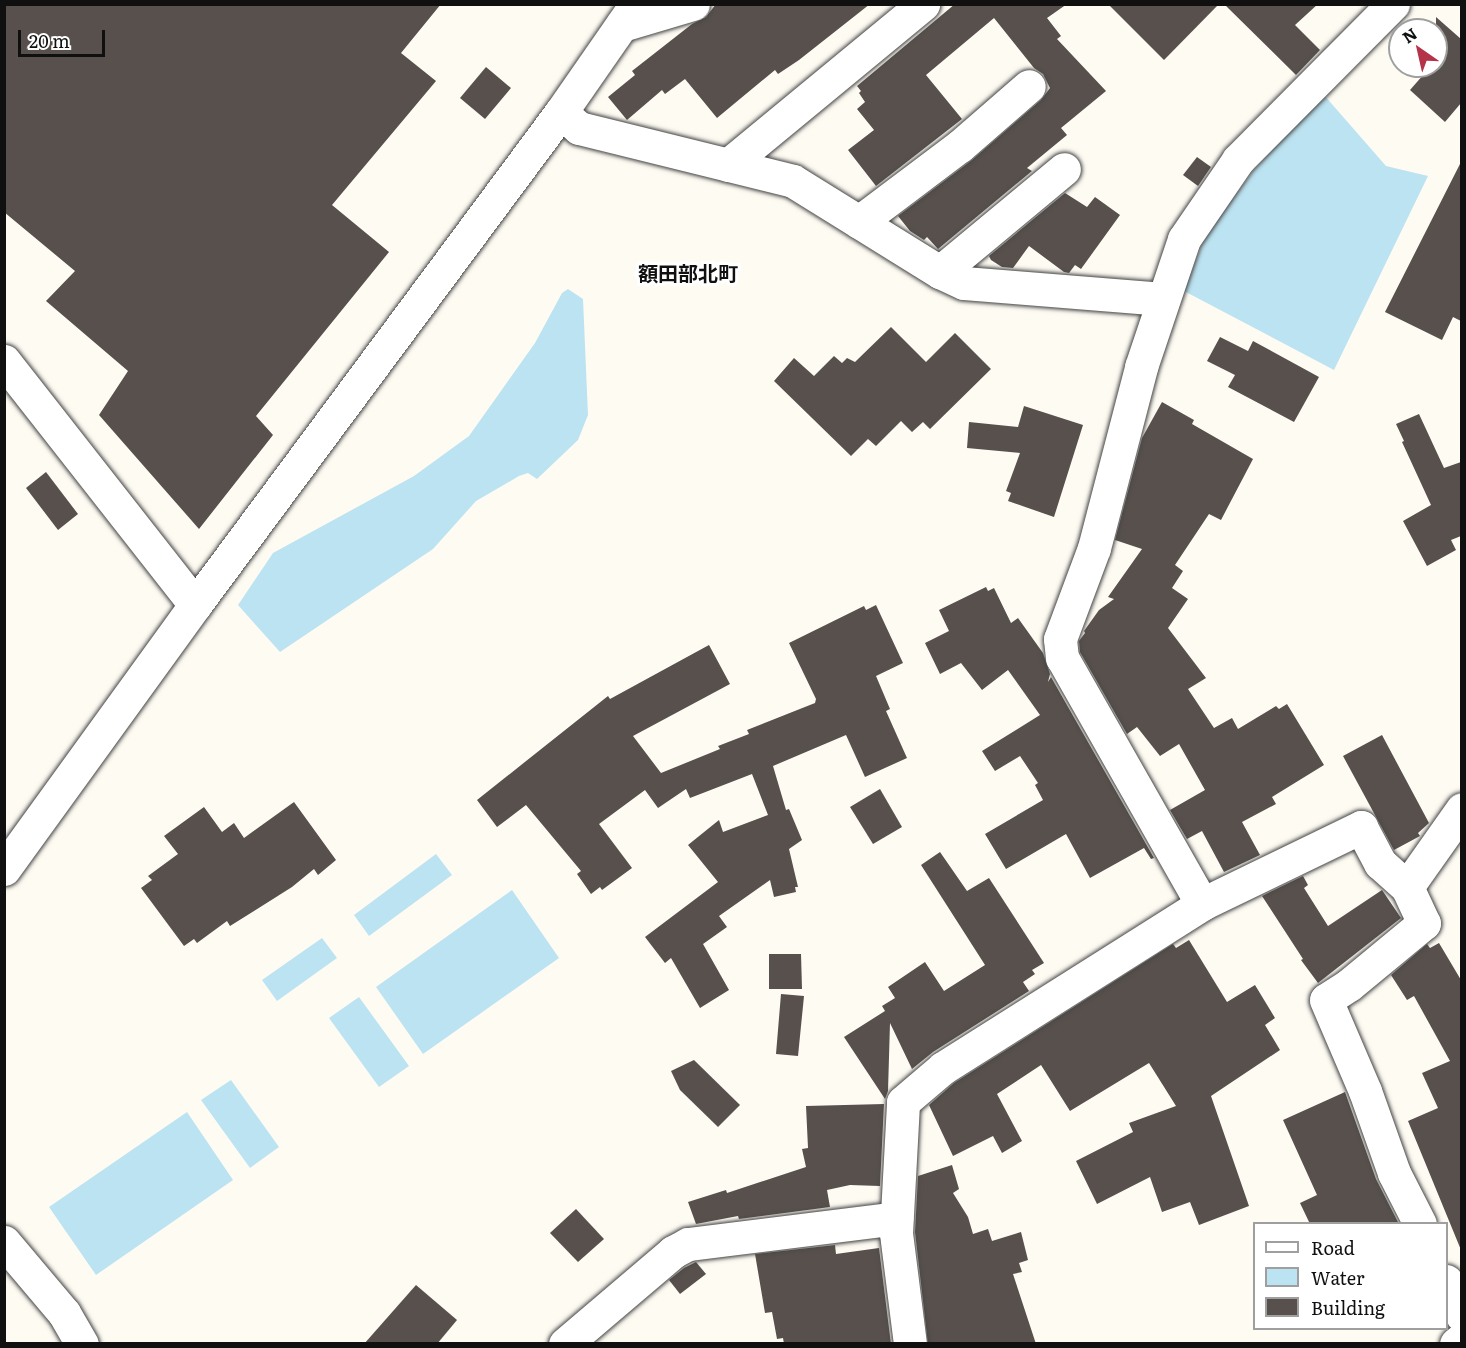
<!DOCTYPE html>
<html>
<head>
<meta charset="utf-8">
<style>
  body { margin:0 }
  #map { position:relative; width:1466px; height:1348px; overflow:hidden; background:#fefbf3; font-family:Literata,"Noto Sans JP",serif }
  div>[style] { position:absolute }
  .water>* { inset:0; background:#bce3f1 }
  .building>* { inset:0; background:#57504d }
  .roads { filter:drop-shadow(0 0 2px #434343) drop-shadow(0 0 2px #434343) }
  .minor>* { height:33px; margin:-16.5px; padding:0 16.5px; transform-origin:16.5px; border-radius:16.5px; background:#fff }
  span { translate:-50% -50%; white-space:nowrap; text-align:center; line-height:1.15; -webkit-text-stroke:6px #fff; paint-order:stroke }
  .neighbourhood-label { font-size:20px; color:#101010; font-weight:700 }
  .frame { position:absolute; inset:0; border:6px solid #101010; pointer-events:none }
  .legend { position:absolute; left:1253px; top:1222px; width:195px; height:108px; box-sizing:border-box; background:#fff; border:2px solid #9f9f9f; margin:0; padding:8px 10px; list-style:none; font-size:18px; color:#101010 }
  .legend li { display:flex; align-items:center; gap:12px; height:30px }
  .legend b { width:30px; border:2px solid #9f9f9f }
  .north { position:absolute; left:1388px; top:18px; width:60px; height:60px; box-sizing:border-box; background:#fff; border:2px solid #9f9f9f; border-radius:50%; rotate:326deg; font-size:16px; font-weight:700; line-height:24px; text-align:center; color:#101010 }
  .north::after { content:''; display:block; margin:auto; width:21px; height:27px; background:#b43348; clip-path:polygon(50% 0,100% 100%,50% 72%,0 100%) }
  .scale { position:absolute; left:18px; top:30px; width:87px; height:27px; box-sizing:border-box; border:3px solid #101010; border-top:0; padding-left:8px; font-size:18px; line-height:21px; white-space:nowrap; color:#101010; -webkit-text-stroke:4px #fff; paint-order:stroke }
</style>
</head>
<body>
<div id="map">
  <div class="water">
    <i style="clip-path:polygon(1324px 95px,1386px 166px,1428px 176px,1334px 370px,1184px 291px,1203px 242px,1222px 214px,1254px 170px)"></i>
    <i style="clip-path:polygon(568px 289px,583px 299px,588px 415px,578px 440px,537px 479px,528px 473px,519px 476px,476px 501px,433px 549px,280px 652px,238px 605px,273px 553px,414px 476px,469px 436px,535px 343px,562px 293px)"></i>
    <i style="clip-path:polygon(436px 854px,452px 875px,369px 936px,354px 915px)"></i>
    <i style="clip-path:polygon(512px 890px,559px 958px,423px 1054px,376px 987px)"></i>
    <i style="clip-path:polygon(322px 938px,337px 958px,277px 1001px,262px 980px)"></i>
    <i style="clip-path:polygon(359px 997px,409px 1066px,379px 1087px,329px 1018px)"></i>
    <i style="clip-path:polygon(231px 1080px,279px 1147px,250px 1168px,201px 1100px)"></i>
    <i style="clip-path:polygon(187px 1112px,233px 1180px,96px 1275px,49px 1207px)"></i>
  </div>
  <div class="building">
    <i style="clip-path:polygon(4px 4px,441px 4px,401px 53px,436px 81px,332px 205px,389px 252px,256px 416px,273px 435px,199px 529px,99px 415px,128px 371px,46px 301px,75px 271px,4px 212px)"></i>
    <i style="clip-path:polygon(716px 4px,870px 4px,799px 60px,778px 74px,775px 70px,717px 118px,685px 79px,665px 94px,662px 90px,627px 120px,608px 97px,635px 75px,632px 71px,692px 24px,706px 17px)"></i>
    <i style="clip-path:polygon(955px 4px,1067px 4px,1047px 18px,1061px 36px,1057px 39px,1106px 91px,1061px 128px,1067px 135px,1027px 168px,1032px 171px,938px 249px,927px 237px,924px 240px,910px 231px,898px 216px,972px 160px,1041px 100px,1050px 88px,1043px 74px,1034px 68px,994px 18px,926px 75px,962px 119px,876px 186px,848px 150px,874px 130px,857px 109px,865px 102px,859px 93px,861px 91px,857px 86px)"></i>
    <i style="clip-path:polygon(1108px 4px,1219px 4px,1164px 60px)"></i>
    <i style="clip-path:polygon(1224px 4px,1318px 4px,1295px 25px,1320px 50px,1296px 75px)"></i>
    <i style="clip-path:polygon(1436px 17px,1461px 39px,1461px 103px,1445px 122px,1410px 90px,1431px 66px,1436px 66px)"></i>
    <i style="clip-path:polygon(486px 67px,511px 88px,485px 119px,460px 98px)"></i>
    <i style="clip-path:polygon(1197px 157px,1211px 167px,1198px 186px,1183px 175px)"></i>
    <i style="clip-path:polygon(1461px 162px,1461px 321px,1453px 317px,1442px 340px,1385px 312px)"></i>
    <i style="clip-path:polygon(1065px 193px,1087px 207px,1095px 197px,1120px 215px,1081px 269px,1075px 265px,1069px 273px,1064px 272px,1029px 246px,1013px 268px,1002px 267px,991px 260px,989px 256px)"></i>
    <i style="clip-path:polygon(891px 327px,926px 362px,955px 333px,991px 369px,930px 429px,923px 422px,912px 432px,901px 421px,876px 446px,868px 439px,851px 456px,774px 381px,794px 358px,814px 376px,834px 356px,842px 363px,847px 358px,855px 362px)"></i>
    <i style="clip-path:polygon(1220px 337px,1248px 351px,1253px 341px,1319px 377px,1294px 422px,1228px 387px,1235px 375px,1207px 361px)"></i>
    <i style="clip-path:polygon(1162px 402px,1194px 420px,1192px 424px,1253px 459px,1221px 520px,1209px 514px,1175px 565px,1183px 571px,1172px 588px,1188px 599px,1168px 628px,1206px 678px,1188px 689px,1214px 728px,1232px 718px,1238px 729px,1276px 706px,1279px 709px,1287px 704px,1324px 765px,1272px 797px,1276px 804px,1242px 822px,1260px 855px,1224px 872px,1202px 831px,1187px 839px,1170px 810px,1205px 790px,1179px 744px,1160px 756px,1137px 727px,1127px 734px,1080px 652px,1079px 641px,1085px 633px,1084px 631px,1099px 610px,1114px 599px,1108px 597px,1142px 549px,1115px 540px,1142px 438px)"></i>
    <i style="clip-path:polygon(1024px 406px,1083px 425px,1054px 517px,1008px 501px,1011px 493px,1006px 491px,1020px 453px,967px 448px,969px 422px,1018px 427px)"></i>
    <i style="clip-path:polygon(1419px 414px,1444px 468px,1461px 462px,1461px 536px,1451px 540px,1456px 550px,1427px 566px,1403px 521px,1431px 505px,1402px 442px,1404px 441px,1396px 424px)"></i>
    <i style="clip-path:polygon(46px 472px,78px 514px,58px 530px,26px 488px)"></i>
    <i style="clip-path:polygon(986px 587px,988px 591px,994px 588px,1011px 623px,1018px 618px,1043px 653px,1050px 674px,1048px 682px,1051px 677px,1154px 858px,1151px 859px,1144px 848px,1090px 878px,1066px 834px,1006px 869px,985px 834px,1043px 800px,1035px 785px,1038px 783px,1020px 756px,995px 771px,982px 751px,1040px 715px,1008px 670px,982px 690px,961px 663px,940px 674px,925px 643px,949px 631px,939px 610px)"></i>
    <i style="clip-path:polygon(876px 605px,903px 663px,876px 676px,890px 709px,886px 711px,907px 758px,865px 777px,846px 735px,773px 766px,786px 810px,789px 809px,802px 840px,789px 849px,798px 887px,795px 887px,796px 892px,774px 897px,770px 880px,719px 916px,727px 927px,703px 944px,729px 990px,700px 1008px,671px 958px,665px 963px,645px 937px,718px 882px,688px 845px,719px 820px,723px 832px,768px 815px,752px 774px,690px 798px,686px 789px,658px 808px,645px 790px,599px 824px,632px 868px,602px 890px,600px 887px,591px 894px,577px 874px,581px 871px,526px 805px,497px 827px,477px 800px,608px 696px,610px 699px,709px 645px,730px 684px,633px 736px,661px 773px,720px 749px,718px 746px,749px 734px,747px 730px,815px 703px,816px 699px,789px 643px,864px 606px,866px 610px)"></i>
    <i style="clip-path:polygon(1382px 735px,1429px 823px,1418px 833px,1420px 836px,1394px 850px,1343px 756px)"></i>
    <i style="clip-path:polygon(880px 789px,902px 827px,873px 844px,850px 807px)"></i>
    <i style="clip-path:polygon(294px 802px,336px 860px,318px 875px,314px 869px,292px 887px,230px 926px,227px 921px,197px 943px,194px 939px,184px 946px,141px 888px,152px 880px,148px 876px,178px 854px,164px 836px,204px 807px,222px 832px,234px 823px,244px 838px)"></i>
    <i style="clip-path:polygon(940px 852px,967px 891px,989px 878px,1044px 963px,1032px 970px,1035px 974px,1023px 982px,1029px 991px,933px 1052px,912px 1069px,890px 1023px,888px 1091px,885px 1099px,844px 1037px,885px 1011px,882px 1006px,895px 998px,888px 987px,925px 962px,944px 991px,985px 965px,921px 865px)"></i>
    <i style="clip-path:polygon(1303px 876px,1308px 885px,1304px 888px,1328px 926px,1382px 890px,1401px 918px,1318px 983px,1301px 960px,1303px 959px,1262px 896px)"></i>
    <i style="clip-path:polygon(1189px 940px,1227px 1002px,1255px 985px,1275px 1018px,1265px 1025px,1280px 1050px,1211px 1096px,1249px 1206px,1199px 1225px,1190px 1202px,1162px 1212px,1150px 1177px,1097px 1204px,1076px 1161px,1133px 1132px,1129px 1123px,1176px 1106px,1149px 1063px,1070px 1111px,1041px 1065px,997px 1094px,1022px 1141px,1002px 1153px,993px 1136px,953px 1156px,929px 1105px,954px 1083px,1173px 944px,1176px 948px)"></i>
    <i style="clip-path:polygon(1439px 943px,1461px 980px,1461px 1250px,1408px 1121px,1438px 1108px,1422px 1073px,1450px 1061px,1414px 996px,1407px 1000px,1391px 975px,1427px 944px,1430px 948px)"></i>
    <i style="clip-path:polygon(769px 954px,801px 954px,802px 989px,769px 989px)"></i>
    <i style="clip-path:polygon(781px 994px,804px 996px,798px 1056px,776px 1054px)"></i>
    <i style="clip-path:polygon(694px 1060px,740px 1105px,718px 1127px,680px 1090px,671px 1071px)"></i>
    <i style="clip-path:polygon(1345px 1092px,1376px 1179px,1399px 1224px,1310px 1224px,1300px 1203px,1317px 1195px,1283px 1120px)"></i>
    <i style="clip-path:polygon(884px 1104px,880px 1186px,850px 1185px,827px 1190px,830px 1207px,739px 1219px,738px 1216px,696px 1224px,688px 1202px,726px 1190px,727px 1193px,806px 1167px,802px 1149px,808px 1148px,806px 1106px)"></i>
    <i style="clip-path:polygon(952px 1165px,959px 1189px,953px 1193px,968px 1217px,973px 1234px,988px 1229px,992px 1241px,1021px 1232px,1028px 1260px,1019px 1263px,1022px 1272px,1013px 1274px,1036px 1344px,928px 1344px,915px 1232px,918px 1176px)"></i>
    <i style="clip-path:polygon(576px 1209px,604px 1239px,578px 1262px,550px 1233px)"></i>
    <i style="clip-path:polygon(835px 1245px,836px 1254px,879px 1248px,891px 1344px,784px 1344px,783px 1338px,777px 1339px,772px 1312px,765px 1313px,755px 1254px)"></i>
    <i style="clip-path:polygon(696px 1262px,706px 1274px,680px 1294px,669px 1280px,684px 1268px)"></i>
    <i style="clip-path:polygon(416px 1285px,457px 1320px,437px 1344px,364px 1344px)"></i>
  </div>
  <div class="roads">
    <div class="minor">
      <i style="left:622px;top:25px;width:74px;rotate:-16.5deg"></i>
      <i style="left:561px;top:112px;width:24px;rotate:42deg"></i>
      <i style="left:579px;top:128px;width:220px;rotate:13.9deg"></i>
      <i style="left:793px;top:181px;width:173px;rotate:31.8deg"></i>
      <i style="left:940px;top:272px;width:26px;rotate:25deg"></i>
      <i style="left:964px;top:283px;width:200px;rotate:4.6deg"></i>
      <i style="left:728px;top:165px;width:253px;rotate:-39.5deg"></i>
      <i style="left:859px;top:222px;width:126px;rotate:-37deg"></i>
      <i style="left:960px;top:146px;width:91px;rotate:-41deg"></i>
      <i style="left:940px;top:272px;width:161px;rotate:-39.7deg"></i>
      <i style="left:4px;top:361px;width:310px;rotate:51.9deg"></i>
      <i style="left:4px;top:869px;width:326px;rotate:-54.1deg"></i>
      <i style="left:195px;top:605px;width:614px;rotate:-53.41deg"></i>
      <i style="left:561px;top:112px;width:131px;rotate:-55.2deg"></i>
      <i style="left:1407px;top:887px;width:95px;rotate:-54.8deg"></i>
      <i style="left:1202px;top:904px;width:283px;rotate:-119.6deg"></i>
      <i style="left:1062px;top:658px;width:19px;rotate:-96deg"></i>
      <i style="left:1060px;top:639px;width:97px;rotate:-69.5deg"></i>
      <i style="left:1094px;top:548px;width:187px;rotate:-75.4deg"></i>
      <i style="left:1141px;top:367px;width:135px;rotate:-71.4deg"></i>
      <i style="left:1184px;top:239px;width:96px;rotate:-55.6deg"></i>
      <i style="left:1238px;top:160px;width:220px;rotate:-45.2deg"></i>
      <i style="left:4px;top:1242px;width:93px;rotate:49.8deg"></i>
      <i style="left:64px;top:1313px;width:36px;rotate:60deg"></i>
      <i style="left:1446px;top:1281px;width:38px;rotate:65deg"></i>
      <i style="left:565px;top:1344px;width:142px;rotate:-40.4deg"></i>
      <i style="left:673px;top:1252px;width:17px;rotate:-28deg"></i>
      <i style="left:688px;top:1244px;width:210px;rotate:-7.1deg"></i>
      <i style="left:910px;top:1344px;width:112px;rotate:-97.2deg"></i>
      <i style="left:896px;top:1233px;width:131px;rotate:-86.9deg"></i>
      <i style="left:903px;top:1102px;width:52px;rotate:-40.4deg"></i>
      <i style="left:943px;top:1068px;width:307px;rotate:-32.3deg"></i>
      <i style="left:1202px;top:904px;width:177px;rotate:-25.8deg"></i>
      <i style="left:1361px;top:827px;width:41px;rotate:62.2deg"></i>
      <i style="left:1380px;top:863px;width:36px;rotate:42deg"></i>
      <i style="left:1407px;top:887px;width:40px;rotate:65deg"></i>
      <i style="left:1424px;top:923px;width:97px;rotate:140.4deg"></i>
      <i style="left:1349px;top:985px;width:27px;rotate:147deg"></i>
      <i style="left:1326px;top:1000px;width:99px;rotate:66.8deg"></i>
      <i style="left:1365px;top:1091px;width:87px;rotate:70.5deg"></i>
      <i style="left:1394px;top:1173px;width:57px;rotate:63deg"></i>
      <i style="left:1456px;top:1344px;width:8px;rotate:-40deg"></i>
    </div>
  </div>
  <div class="neighbourhood-label">
    <span style="left:688px;top:272px">額田部北町</span>
  </div>
  <div class="frame"></div>
  <ul class="legend">
  <li><b style="height:8px;background:#fff"></b>Road</li>
  <li><b style="height:16px;background:#bce3f1"></b>Water</li>
  <li><b style="height:16px;background:#57504d"></b>Building</li>
  </ul>
  <div class="north">N</div>
  <div class="scale">20 m</div>
</div>
</body>
</html>
